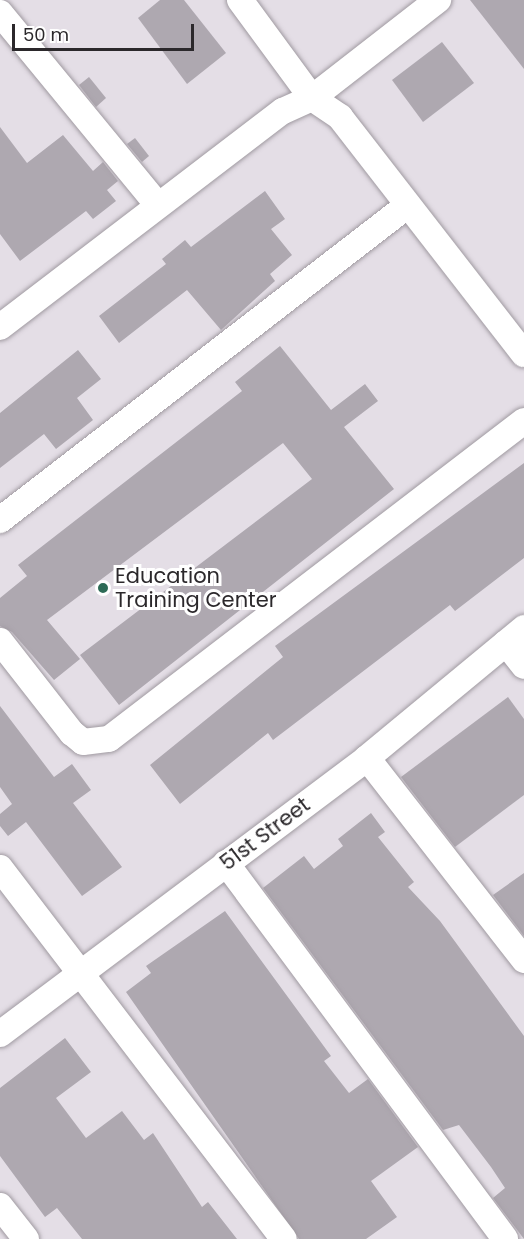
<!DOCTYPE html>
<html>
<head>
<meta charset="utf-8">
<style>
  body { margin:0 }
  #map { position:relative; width:524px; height:1239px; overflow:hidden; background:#e4dee6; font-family:Poppins,sans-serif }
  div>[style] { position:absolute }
  .building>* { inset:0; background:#aea8b0 }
  .roads { filter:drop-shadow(0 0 2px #a09aa1) drop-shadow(0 0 2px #a09aa1) }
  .minor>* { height:26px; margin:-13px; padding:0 13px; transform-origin:13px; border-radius:13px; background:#fff }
  .dots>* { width:16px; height:16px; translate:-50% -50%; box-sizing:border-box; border:3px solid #fff; border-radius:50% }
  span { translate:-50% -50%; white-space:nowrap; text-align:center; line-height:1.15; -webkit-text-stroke:6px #fff; paint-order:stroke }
  .poi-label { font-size:21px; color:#2b282b }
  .left { translate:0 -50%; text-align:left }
  .street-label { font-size:21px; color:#2b282b }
  .scale { position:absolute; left:12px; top:24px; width:182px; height:27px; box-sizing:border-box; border:3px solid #2b282b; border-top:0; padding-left:8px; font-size:18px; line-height:21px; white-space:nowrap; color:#2b282b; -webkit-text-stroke:4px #fff; paint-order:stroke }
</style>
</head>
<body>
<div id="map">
  <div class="building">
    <i style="clip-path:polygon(160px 0,184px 0,226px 53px,187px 84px,138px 18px)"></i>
    <i style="clip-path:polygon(470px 0,524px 0,524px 69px)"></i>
    <i style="clip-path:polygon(442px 42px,474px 83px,423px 122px,392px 80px)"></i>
    <i style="clip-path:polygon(89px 77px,106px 98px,96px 107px,79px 85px)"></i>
    <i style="clip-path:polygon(0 127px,27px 163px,63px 135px,93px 171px,103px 162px,118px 181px,107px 190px,116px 201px,93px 219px,86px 211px,20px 261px,0 234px)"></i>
    <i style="clip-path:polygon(135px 138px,149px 156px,142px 162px,127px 144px)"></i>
    <i style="clip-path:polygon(265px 191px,285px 219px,271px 229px,292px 255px,270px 274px,275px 281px,221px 330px,187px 290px,119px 343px,99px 316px,166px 264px,162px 259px,185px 240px,191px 247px)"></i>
    <i style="clip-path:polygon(280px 346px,331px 410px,365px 384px,378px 401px,344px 427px,394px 489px,119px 705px,80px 655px,312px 479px,283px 443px,47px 620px,80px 659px,54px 680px,12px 632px,0 626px,0 598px,27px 576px,18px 565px,242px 391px,235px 382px)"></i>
    <i style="clip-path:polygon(78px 350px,101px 379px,77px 398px,93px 420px,56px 449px,44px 434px,0 468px,0 413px)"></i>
    <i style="clip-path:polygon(524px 463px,524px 558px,455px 611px,450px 605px,273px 740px,268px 733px,180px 804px,150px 765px,283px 657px,275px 646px)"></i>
    <i style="clip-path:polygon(508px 697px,524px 719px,524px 795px,455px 847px,401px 777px)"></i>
    <i style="clip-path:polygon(0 706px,54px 777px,72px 764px,91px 790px,73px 803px,122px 867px,82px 896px,26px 822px,8px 836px,0 826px,0 814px,12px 804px,0 787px)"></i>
    <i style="clip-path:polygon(371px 813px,385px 832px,378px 837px,414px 882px,408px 887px,440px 921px,524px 1036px,524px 1239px,493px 1198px,505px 1188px,491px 1167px,459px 1125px,443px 1130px,263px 888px,304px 856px,314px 869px,343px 846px,338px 839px)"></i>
    <i style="clip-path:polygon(524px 873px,524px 936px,493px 895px)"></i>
    <i style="clip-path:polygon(225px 911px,331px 1056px,324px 1061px,349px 1093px,368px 1079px,418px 1147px,371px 1181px,397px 1217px,366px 1239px,299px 1239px,126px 992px,151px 973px,146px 966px)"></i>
    <i style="clip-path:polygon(65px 1038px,91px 1072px,56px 1098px,86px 1138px,122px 1111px,144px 1140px,153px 1133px,202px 1207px,208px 1202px,237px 1239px,82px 1239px,57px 1208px,45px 1217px,0 1156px,0 1088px)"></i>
  </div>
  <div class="roads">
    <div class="minor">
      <i style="left:240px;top:0;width:122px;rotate:53.7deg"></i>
      <i style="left:312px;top:98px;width:160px;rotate:-37.9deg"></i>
      <i style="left:0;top:13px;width:247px;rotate:50.6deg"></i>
      <i style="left:0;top:327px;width:356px;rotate:-37.4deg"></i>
      <i style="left:283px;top:111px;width:32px;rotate:-24deg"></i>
      <i style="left:312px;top:98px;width:34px;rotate:34deg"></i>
      <i style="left:340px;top:117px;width:300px;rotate:52.2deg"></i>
      <i style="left:0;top:520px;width:515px;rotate:-37.67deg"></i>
      <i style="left:0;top:641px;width:117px;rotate:52deg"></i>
      <i style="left:72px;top:733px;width:14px;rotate:39deg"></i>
      <i style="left:83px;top:742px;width:26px;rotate:-7deg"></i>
      <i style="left:109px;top:739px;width:523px;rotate:-37.46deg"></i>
      <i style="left:506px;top:643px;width:29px;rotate:52deg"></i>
      <i style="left:367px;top:758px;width:256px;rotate:52.1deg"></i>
      <i style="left:226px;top:863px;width:468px;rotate:53.4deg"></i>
      <i style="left:0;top:868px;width:467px;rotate:52.6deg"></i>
      <i style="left:0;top:1034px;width:459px;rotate:-36.9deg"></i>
      <i style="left:367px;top:758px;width:204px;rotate:-39.6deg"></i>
      <i style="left:0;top:1206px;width:42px;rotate:51.8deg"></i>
    </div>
  </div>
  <div class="dots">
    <i style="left:103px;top:588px;background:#2d6a56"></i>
  </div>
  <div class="poi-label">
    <span class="left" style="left:115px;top:588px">Education<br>Training Center</span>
  </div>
  <div class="street-label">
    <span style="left:265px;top:834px;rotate:-37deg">51st Street</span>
  </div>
  <div class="scale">50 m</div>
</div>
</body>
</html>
